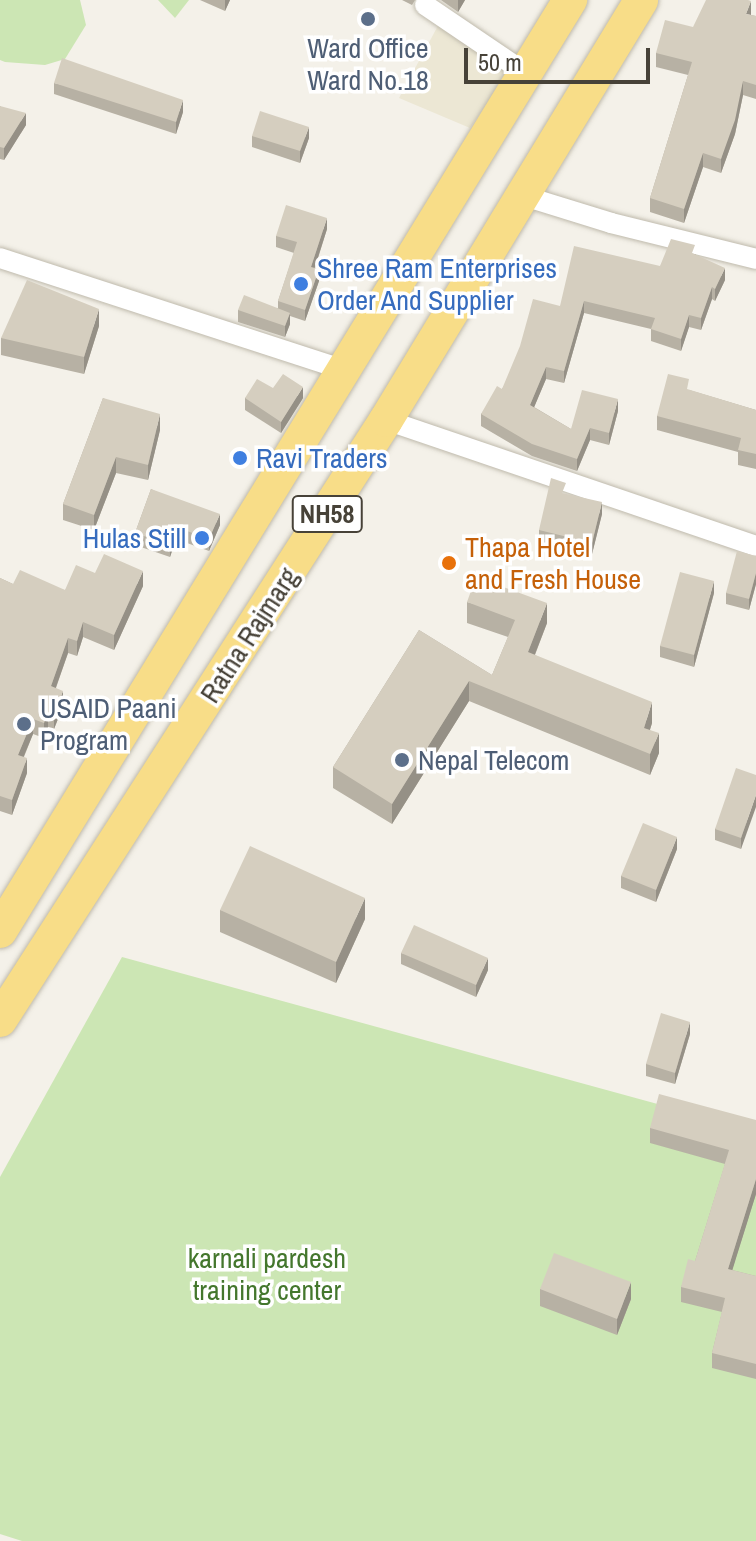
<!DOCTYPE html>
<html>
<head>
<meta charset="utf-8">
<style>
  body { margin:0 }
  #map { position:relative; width:756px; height:1541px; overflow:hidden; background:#f4f1e9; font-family:"Archivo Narrow",sans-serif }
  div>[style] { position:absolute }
  .education>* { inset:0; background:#ece7d4 }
  .green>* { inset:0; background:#cce6b4 }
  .roads { filter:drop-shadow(0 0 2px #bfbaac) drop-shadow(0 0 2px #bfbaac) }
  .minor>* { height:20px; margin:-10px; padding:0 10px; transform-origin:10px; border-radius:10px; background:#fff }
  .trunk>* { height:34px; margin:-17px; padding:0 17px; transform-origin:17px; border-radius:17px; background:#f8dd88 }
  .wall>* { inset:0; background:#b7b1a4 }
  .shaded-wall>* { inset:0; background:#959086 }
  .building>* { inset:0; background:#d5cebf }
  .dots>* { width:22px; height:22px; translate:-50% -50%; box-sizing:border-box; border:4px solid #fff; border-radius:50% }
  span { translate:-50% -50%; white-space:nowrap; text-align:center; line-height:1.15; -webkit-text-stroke:7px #fff; paint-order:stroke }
  .shield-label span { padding:2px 6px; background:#fff; border:2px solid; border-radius:6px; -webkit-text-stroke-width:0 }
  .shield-label { font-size:26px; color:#474238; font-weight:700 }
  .service-label { font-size:28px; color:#4e5e75 }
  .left { translate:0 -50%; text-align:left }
  .shop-label { font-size:28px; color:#366cbe }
  .right { translate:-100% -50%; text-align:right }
  .food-label { font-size:28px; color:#c56008 }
  .street-label { font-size:28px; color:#474238 }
  .park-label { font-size:28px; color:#44772d }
  .scale { position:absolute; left:464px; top:48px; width:186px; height:36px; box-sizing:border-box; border:4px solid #474238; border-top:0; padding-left:10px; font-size:24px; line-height:28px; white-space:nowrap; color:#474238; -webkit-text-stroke:6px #fff; paint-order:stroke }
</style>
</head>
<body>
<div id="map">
  <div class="education">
    <i style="clip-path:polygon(440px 22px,512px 67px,470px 128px,399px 98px)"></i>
  </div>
  <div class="green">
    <i style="clip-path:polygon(0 0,80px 0,86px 25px,65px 59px,45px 65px,5px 62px,0 60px)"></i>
    <i style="clip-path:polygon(158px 0,189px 0,175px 18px)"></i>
    <i style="clip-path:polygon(122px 957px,756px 1131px,756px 1541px,22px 1541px,0 1534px,0 1177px)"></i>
  </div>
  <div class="roads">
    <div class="minor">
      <i style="left:425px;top:5px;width:120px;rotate:34.1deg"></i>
      <i style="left:524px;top:196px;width:91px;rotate:17.2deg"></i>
      <i style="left:611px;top:223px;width:149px;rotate:13.9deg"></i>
      <i style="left:0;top:258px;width:362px;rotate:18deg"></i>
      <i style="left:386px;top:420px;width:391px;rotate:18.8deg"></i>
    </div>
    <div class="trunk">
      <i style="left:0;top:931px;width:1092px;rotate:-58.52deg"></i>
      <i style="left:0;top:1020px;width:713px;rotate:-57.25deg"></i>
      <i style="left:386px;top:420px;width:491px;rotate:-58.7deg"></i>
    </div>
  </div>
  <div class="wall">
    <i style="clip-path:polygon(200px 0,230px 0,225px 11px)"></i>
    <i style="clip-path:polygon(402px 0,415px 0,412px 5px)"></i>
    <i style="clip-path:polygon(441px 0,465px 0,458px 12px)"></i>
    <i style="clip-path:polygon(751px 15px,756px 16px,756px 99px,743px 95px,735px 134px,721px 173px,703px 167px,684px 223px,650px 212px,650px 198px,688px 75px,656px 67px,656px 53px)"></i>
    <i style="clip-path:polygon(54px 83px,183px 112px,176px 134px,54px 94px)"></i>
    <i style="clip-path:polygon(0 106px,26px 125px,4px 160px,0 159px)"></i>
    <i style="clip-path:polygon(252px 136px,309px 138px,300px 163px,252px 147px)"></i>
    <i style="clip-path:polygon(327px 229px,315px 268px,319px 281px,305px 321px,290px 316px,290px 324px,285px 337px,238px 322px,238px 310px,278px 308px,278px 301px,294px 253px,276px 247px,276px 236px)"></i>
    <i style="clip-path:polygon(695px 254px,725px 280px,715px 301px,712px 299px,701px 330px,689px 327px,681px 351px,651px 341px,651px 329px,584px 313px,564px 383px,546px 379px,534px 407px,571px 429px,618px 411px,609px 445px,590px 440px,577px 471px,532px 456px,481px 426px,481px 414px,502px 389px,560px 306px,660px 266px)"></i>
    <i style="clip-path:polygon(99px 326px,84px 374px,1px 355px,1px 338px)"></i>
    <i style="clip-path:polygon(273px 388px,303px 398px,281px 433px,245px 410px,245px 398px)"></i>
    <i style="clip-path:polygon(689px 390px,756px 410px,756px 469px,738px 465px,738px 452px,657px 430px,657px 416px)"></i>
    <i style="clip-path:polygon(103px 398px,160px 430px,148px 480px,116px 473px,94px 530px,63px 520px,63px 504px)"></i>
    <i style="clip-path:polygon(151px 489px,220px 525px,209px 551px,176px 539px,170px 557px,135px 545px,135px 533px)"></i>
    <i style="clip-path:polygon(602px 514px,592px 554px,539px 542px,539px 530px)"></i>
    <i style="clip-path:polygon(756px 556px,756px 584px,749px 610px,726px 604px,726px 593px)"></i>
    <i style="clip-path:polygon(95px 573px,143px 586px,114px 650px,83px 637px,77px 656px,68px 653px,56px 688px,63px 706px,54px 729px,48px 727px,44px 738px,33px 734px,24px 757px,27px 773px,12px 815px,0 811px,0 578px,13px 584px,65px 590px)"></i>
    <i style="clip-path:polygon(714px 593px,694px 667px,660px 657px,660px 646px)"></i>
    <i style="clip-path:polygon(467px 602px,547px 623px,535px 655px,652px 723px,650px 730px,659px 753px,650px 775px,469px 701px,392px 824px,333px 788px,333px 767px,419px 630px,492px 675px,508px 637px,467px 623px)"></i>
    <i style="clip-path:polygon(756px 775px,741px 849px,715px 840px,715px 829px)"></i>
    <i style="clip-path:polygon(677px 849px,656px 902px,621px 888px,621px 876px)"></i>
    <i style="clip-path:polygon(220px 910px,365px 919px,336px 983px,220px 932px)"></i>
    <i style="clip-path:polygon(401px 953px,488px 970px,476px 997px,401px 964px)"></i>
    <i style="clip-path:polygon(690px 1034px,675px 1084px,646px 1076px,646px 1064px)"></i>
    <i style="clip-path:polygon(756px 1120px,756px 1194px,732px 1270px,756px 1276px,756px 1379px,712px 1368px,712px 1353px,722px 1312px,681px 1302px,681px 1287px,695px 1261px,725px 1164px,650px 1143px,650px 1128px)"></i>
    <i style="clip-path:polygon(540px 1289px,631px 1299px,617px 1335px,540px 1306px)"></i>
  </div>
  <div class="shaded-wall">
    <i style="clip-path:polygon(225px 0,230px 0,225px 11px)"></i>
    <i style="clip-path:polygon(458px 0,465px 0,458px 12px)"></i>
    <i style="clip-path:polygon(751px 1px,751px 15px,746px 14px)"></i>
    <i style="clip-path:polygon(743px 81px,743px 95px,735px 134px,721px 173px,721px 159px)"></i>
    <i style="clip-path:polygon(183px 100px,183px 112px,176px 134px,176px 122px)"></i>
    <i style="clip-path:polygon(26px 113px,26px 125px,4px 160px,4px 148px)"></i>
    <i style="clip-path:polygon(309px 127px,309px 138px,300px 163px,300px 151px)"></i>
    <i style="clip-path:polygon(703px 153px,703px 167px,684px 223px,684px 209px)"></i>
    <i style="clip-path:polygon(327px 218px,327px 229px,311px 279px,311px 267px)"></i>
    <i style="clip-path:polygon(725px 268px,725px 280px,715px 301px,715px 289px)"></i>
    <i style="clip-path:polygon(319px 269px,319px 281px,305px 321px,305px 310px)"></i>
    <i style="clip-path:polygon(712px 287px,712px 299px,701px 330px,701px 318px)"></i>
    <i style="clip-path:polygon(584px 301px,584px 313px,564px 383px,564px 371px)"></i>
    <i style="clip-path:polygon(99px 309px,99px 326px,84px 374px,84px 357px)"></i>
    <i style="clip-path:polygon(290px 313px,290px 324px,285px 337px,285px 326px)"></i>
    <i style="clip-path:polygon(689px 315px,689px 327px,681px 351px,681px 339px)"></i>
    <i style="clip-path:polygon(546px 367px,546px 379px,530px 417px,530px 405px)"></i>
    <i style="clip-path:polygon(303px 387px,303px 398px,281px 433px,281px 422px)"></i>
    <i style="clip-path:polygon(618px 399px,618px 411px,609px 445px,609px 433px)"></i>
    <i style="clip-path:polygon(160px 414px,160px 430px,148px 480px,148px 465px)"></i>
    <i style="clip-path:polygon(590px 428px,590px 440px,577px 471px,577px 459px)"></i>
    <i style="clip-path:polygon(116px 457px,116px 473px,94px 530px,94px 515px)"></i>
    <i style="clip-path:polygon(602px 502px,602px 514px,592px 554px,592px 543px)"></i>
    <i style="clip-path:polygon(220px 514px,220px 525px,209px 551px,209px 539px)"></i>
    <i style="clip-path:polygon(176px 527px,176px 539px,170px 557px,170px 545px)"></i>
    <i style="clip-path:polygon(143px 571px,143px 586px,114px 650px,114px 635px)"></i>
    <i style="clip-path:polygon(756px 573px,756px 584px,749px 610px,749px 599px)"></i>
    <i style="clip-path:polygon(714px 581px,714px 593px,694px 667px,694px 655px)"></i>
    <i style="clip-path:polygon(547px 603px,547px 623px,528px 672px,528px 652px)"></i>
    <i style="clip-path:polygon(83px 622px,83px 637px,77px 656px,77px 641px)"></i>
    <i style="clip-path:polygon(68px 638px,68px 653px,51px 701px,51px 686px)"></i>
    <i style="clip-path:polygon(469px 681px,469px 701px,392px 824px,392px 804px)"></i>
    <i style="clip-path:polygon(63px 691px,63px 706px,54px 729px,54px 714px)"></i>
    <i style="clip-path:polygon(652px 702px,652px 723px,644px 748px,644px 728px)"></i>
    <i style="clip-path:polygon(48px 712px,48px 727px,44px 738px,44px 723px)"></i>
    <i style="clip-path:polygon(33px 719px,33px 734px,18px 770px,18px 755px)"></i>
    <i style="clip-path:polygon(659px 733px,659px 753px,650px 775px,650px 754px)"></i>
    <i style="clip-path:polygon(27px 758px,27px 773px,12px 815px,12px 800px)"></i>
    <i style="clip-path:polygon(756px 795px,756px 807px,741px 849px,741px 838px)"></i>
    <i style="clip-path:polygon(677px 837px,677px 849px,656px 902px,656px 890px)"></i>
    <i style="clip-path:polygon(365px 898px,365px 919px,336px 983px,336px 962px)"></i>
    <i style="clip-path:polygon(488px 958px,488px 970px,476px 997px,476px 985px)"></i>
    <i style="clip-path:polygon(690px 1022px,690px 1034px,675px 1084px,675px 1073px)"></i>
    <i style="clip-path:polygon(756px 1179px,756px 1194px,728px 1284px,728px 1269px)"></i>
    <i style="clip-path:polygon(631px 1282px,631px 1299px,617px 1335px,617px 1319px)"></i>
  </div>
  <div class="building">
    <i style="clip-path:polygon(706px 0,748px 0,751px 1px,746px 14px,756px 16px,756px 85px,743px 81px,735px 120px,721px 159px,703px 153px,684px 209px,650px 198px,692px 62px,656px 53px,665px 20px,693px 27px)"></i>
    <i style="clip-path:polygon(62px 58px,183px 100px,176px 122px,54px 83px)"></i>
    <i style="clip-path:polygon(0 106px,26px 113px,4px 148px,0 147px)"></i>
    <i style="clip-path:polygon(260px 111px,309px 127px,300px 151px,252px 136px)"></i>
    <i style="clip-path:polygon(286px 205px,327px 218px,311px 267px,319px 269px,305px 310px,278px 301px,297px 242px,276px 236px)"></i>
    <i style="clip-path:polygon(671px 239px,695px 245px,692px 253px,725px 268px,715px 289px,712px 287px,701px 318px,689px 315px,681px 339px,651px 329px,655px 318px,584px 301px,564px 371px,546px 367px,530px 405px,571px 429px,582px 390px,618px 399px,609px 433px,590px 428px,577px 459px,532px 444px,481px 414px,497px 386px,502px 389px,520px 346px,533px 299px,560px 306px,574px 246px,660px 266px)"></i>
    <i style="clip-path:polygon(27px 280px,99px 309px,84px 357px,1px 338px)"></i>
    <i style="clip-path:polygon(244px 295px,290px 313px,285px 326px,238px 310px)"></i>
    <i style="clip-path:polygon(283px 374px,303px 387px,281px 422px,245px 398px,257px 379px,273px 388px)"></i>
    <i style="clip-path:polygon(668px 374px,689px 379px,687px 389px,756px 410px,756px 454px,738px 450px,741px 438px,657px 416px)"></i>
    <i style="clip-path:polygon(103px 398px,160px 414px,148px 465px,116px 457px,94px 515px,63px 504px)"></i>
    <i style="clip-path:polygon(551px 478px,566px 483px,562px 493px,602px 502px,592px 543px,539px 530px)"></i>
    <i style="clip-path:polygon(151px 489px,220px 514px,209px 539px,176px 527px,170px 545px,135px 533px)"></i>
    <i style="clip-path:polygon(737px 551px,756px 556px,756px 573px,749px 599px,726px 593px)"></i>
    <i style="clip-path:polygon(104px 554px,143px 571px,114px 635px,83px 622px,77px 641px,68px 638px,51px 686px,63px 691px,54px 714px,48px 712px,44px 723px,33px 719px,18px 755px,27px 758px,12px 800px,0 796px,0 578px,13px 584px,20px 570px,65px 590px,76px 565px,95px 573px)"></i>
    <i style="clip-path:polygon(680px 572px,714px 581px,694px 655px,660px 646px)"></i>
    <i style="clip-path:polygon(476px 577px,547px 603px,528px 652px,652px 702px,644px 728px,659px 733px,650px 754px,469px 681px,392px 804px,333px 767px,419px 630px,492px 675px,515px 620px,467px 602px)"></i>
    <i style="clip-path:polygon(736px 768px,756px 775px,756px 795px,741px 838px,715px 829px)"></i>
    <i style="clip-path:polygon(643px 823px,677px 837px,656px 890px,621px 876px)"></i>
    <i style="clip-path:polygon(250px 846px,365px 898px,336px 962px,220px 910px)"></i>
    <i style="clip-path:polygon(414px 925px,488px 958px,476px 985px,401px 953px)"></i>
    <i style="clip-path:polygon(661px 1013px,690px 1022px,675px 1073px,646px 1064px)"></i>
    <i style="clip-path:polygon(659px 1094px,756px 1120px,756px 1179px,728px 1269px,756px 1276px,756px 1364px,712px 1353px,725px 1298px,681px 1287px,688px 1259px,695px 1261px,729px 1150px,650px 1128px)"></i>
    <i style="clip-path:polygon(554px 1253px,631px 1282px,617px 1319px,540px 1289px)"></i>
  </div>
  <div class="dots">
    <i style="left:368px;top:19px;background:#5c6f8a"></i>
    <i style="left:301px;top:284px;background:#3f7fe0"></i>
    <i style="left:240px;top:458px;background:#3f7fe0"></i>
    <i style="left:202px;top:538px;background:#3f7fe0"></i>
    <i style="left:449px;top:563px;background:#e8710a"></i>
    <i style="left:24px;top:724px;background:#5c6f8a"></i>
    <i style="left:402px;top:760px;background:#5c6f8a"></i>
  </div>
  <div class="shield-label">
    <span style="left:327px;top:514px">NH58</span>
  </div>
  <div class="service-label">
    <span style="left:368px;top:64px">Ward Office<br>Ward No.18</span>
    <span class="left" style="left:40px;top:724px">USAID Paani<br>Program</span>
    <span class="left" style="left:418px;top:760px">Nepal Telecom</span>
  </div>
  <div class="shop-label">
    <span class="left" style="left:317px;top:284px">Shree Ram Enterprises<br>Order And Supplier</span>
    <span class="left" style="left:256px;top:458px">Ravi Traders</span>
    <span class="right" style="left:186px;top:538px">Hulas Still</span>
  </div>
  <div class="food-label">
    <span class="left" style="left:465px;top:563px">Thapa Hotel<br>and Fresh House</span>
  </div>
  <div class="street-label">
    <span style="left:249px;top:635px;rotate:-57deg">Ratna Rajmarg</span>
  </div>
  <div class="park-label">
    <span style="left:267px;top:1274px">karnali pardesh<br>training center</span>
  </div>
  <div class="scale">50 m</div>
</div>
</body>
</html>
